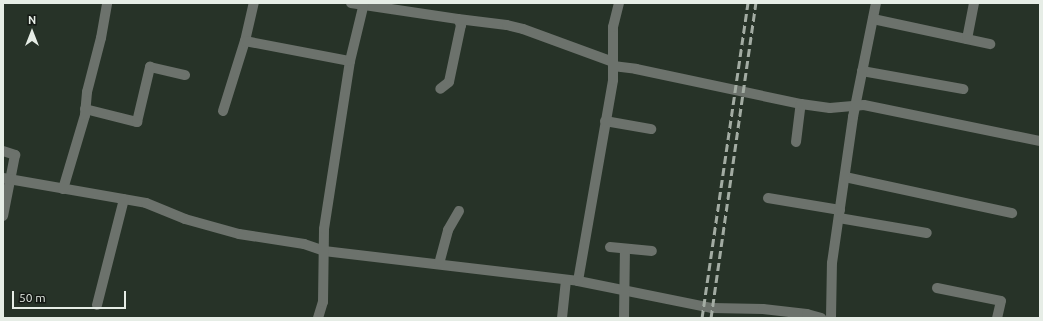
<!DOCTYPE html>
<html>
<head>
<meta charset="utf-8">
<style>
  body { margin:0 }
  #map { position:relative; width:1043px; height:321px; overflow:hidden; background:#273328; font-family:Ubuntu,sans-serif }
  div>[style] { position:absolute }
  .minor>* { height:10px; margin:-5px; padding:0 5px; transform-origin:5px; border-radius:5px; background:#6c726c }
  .rail>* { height:3px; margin-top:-1.5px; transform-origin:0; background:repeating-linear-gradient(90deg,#a3aca3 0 8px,transparent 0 12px) }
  span { translate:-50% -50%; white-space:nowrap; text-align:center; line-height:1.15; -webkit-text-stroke:3px #141914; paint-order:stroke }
  .frame { position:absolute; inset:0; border:4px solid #e6ede6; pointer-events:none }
  .north { position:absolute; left:12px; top:12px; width:40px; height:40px; -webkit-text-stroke:3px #141914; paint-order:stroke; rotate:0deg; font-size:11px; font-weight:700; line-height:16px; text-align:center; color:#e6ede6 }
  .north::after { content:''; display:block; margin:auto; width:14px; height:18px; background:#e6ede6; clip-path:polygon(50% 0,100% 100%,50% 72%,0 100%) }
  .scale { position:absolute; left:12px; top:291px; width:114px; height:18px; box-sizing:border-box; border:2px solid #e6ede6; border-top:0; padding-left:5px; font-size:12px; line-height:14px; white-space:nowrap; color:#e6ede6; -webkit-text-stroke:3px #141914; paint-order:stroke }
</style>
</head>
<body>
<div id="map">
  <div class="minor">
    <i style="left:351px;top:3px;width:108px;rotate:8.5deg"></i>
    <i style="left:458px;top:19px;width:7px;rotate:63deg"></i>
    <i style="left:461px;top:25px;width:58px;rotate:101.9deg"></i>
    <i style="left:449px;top:82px;width:11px;rotate:142deg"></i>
    <i style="left:458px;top:19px;width:49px;rotate:7deg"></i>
    <i style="left:507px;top:25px;width:16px;rotate:14deg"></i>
    <i style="left:523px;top:29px;width:96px;rotate:20.1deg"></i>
    <i style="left:873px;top:19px;width:120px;rotate:12.1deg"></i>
    <i style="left:967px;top:39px;width:37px;rotate:-79deg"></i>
    <i style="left:245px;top:41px;width:39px;rotate:-77deg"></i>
    <i style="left:613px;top:66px;width:23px;rotate:7deg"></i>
    <i style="left:636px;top:69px;width:169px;rotate:12deg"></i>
    <i style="left:862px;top:71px;width:103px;rotate:10.1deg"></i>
    <i style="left:85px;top:109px;width:54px;rotate:14deg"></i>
    <i style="left:137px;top:122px;width:57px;rotate:-76.7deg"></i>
    <i style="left:150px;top:67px;width:36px;rotate:13deg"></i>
    <i style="left:223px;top:111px;width:73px;rotate:-72.6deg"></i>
    <i style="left:245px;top:41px;width:107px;rotate:10.8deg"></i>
    <i style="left:605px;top:121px;width:47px;rotate:9.9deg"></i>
    <i style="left:796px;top:142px;width:38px;rotate:-83deg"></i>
    <i style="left:801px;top:104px;width:29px;rotate:8deg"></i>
    <i style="left:830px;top:108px;width:34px;rotate:-5deg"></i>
    <i style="left:864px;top:105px;width:180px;rotate:11.6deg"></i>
    <i style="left:3px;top:151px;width:13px;rotate:18deg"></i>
    <i style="left:15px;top:155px;width:62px;rotate:101.1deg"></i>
    <i style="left:845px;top:177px;width:171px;rotate:12.2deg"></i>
    <i style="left:3px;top:178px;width:145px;rotate:9.9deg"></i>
    <i style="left:146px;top:203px;width:42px;rotate:22.3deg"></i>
    <i style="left:185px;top:219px;width:56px;rotate:15.5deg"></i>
    <i style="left:239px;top:234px;width:66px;rotate:8.7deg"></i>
    <i style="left:304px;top:244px;width:21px;rotate:19deg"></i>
    <i style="left:324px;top:251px;width:256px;rotate:6.7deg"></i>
    <i style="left:578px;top:281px;width:137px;rotate:11.4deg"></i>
    <i style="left:712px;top:308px;width:51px;rotate:1.1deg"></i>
    <i style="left:763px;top:309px;width:44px;rotate:6.5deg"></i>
    <i style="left:807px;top:314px;width:15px;rotate:16deg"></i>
    <i style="left:63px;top:189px;width:77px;rotate:-73.4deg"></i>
    <i style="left:85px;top:115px;width:23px;rotate:-85deg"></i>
    <i style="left:87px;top:92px;width:56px;rotate:-75.5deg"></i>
    <i style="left:101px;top:38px;width:36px;rotate:-80deg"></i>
    <i style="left:768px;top:198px;width:73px;rotate:9.5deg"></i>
    <i style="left:839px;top:218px;width:89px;rotate:9.7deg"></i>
    <i style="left:610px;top:247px;width:42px;rotate:5.4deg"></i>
    <i style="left:439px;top:264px;width:35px;rotate:-75deg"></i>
    <i style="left:448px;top:230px;width:22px;rotate:-60deg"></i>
    <i style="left:578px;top:281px;width:204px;rotate:-80.1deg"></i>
    <i style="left:613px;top:80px;width:53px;rotate:-90deg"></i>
    <i style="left:613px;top:27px;width:25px;rotate:-76deg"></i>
    <i style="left:937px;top:288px;width:65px;rotate:11.5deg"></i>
    <i style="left:1001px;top:301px;width:17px;rotate:103deg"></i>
    <i style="left:97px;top:305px;width:109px;rotate:-75.7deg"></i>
    <i style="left:318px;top:318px;width:17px;rotate:-73deg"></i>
    <i style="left:323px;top:302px;width:73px;rotate:-89.2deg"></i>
    <i style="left:324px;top:229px;width:170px;rotate:-81.2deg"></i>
    <i style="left:350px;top:61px;width:60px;rotate:-76.4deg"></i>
    <i style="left:562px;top:318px;width:38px;rotate:-84deg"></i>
    <i style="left:624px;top:318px;width:69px;rotate:-89.2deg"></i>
    <i style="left:831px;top:318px;width:55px;rotate:-89deg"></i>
    <i style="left:832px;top:263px;width:148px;rotate:-81.8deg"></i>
    <i style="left:853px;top:117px;width:116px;rotate:-78.6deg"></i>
  </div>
  <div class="rail">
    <i style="left:702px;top:318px;width:318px;rotate:-81.7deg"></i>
    <i style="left:711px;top:318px;width:318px;rotate:-81.9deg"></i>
  </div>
  <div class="frame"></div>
  <div class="north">N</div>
  <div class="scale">50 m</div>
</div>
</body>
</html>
